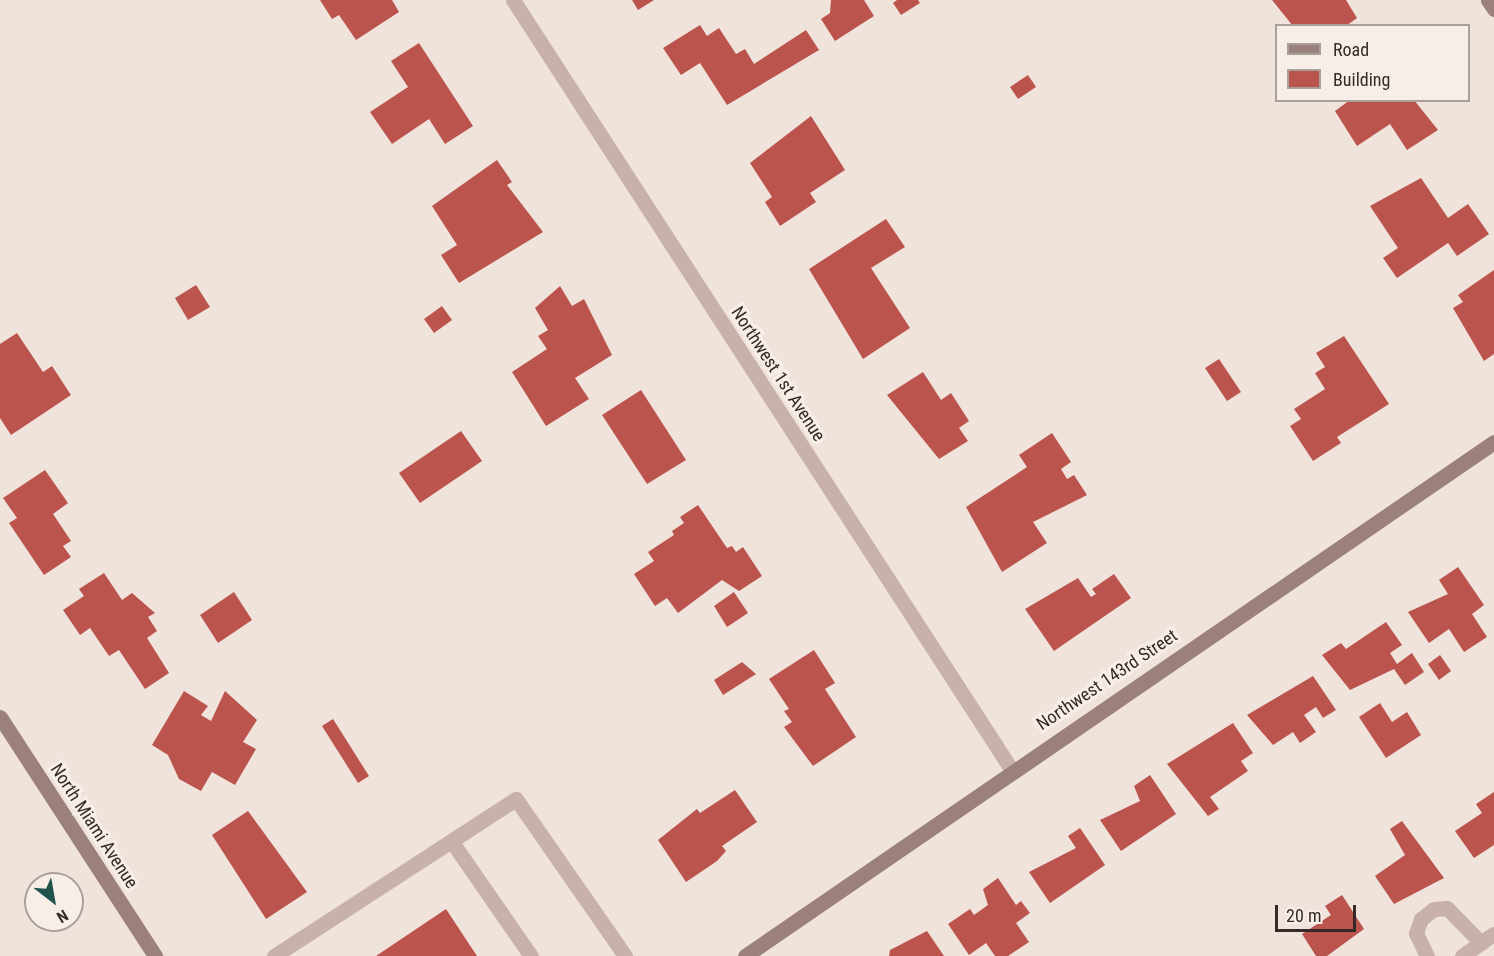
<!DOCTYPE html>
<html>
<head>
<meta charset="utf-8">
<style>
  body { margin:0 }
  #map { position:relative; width:1494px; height:956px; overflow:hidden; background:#f0e3dc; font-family:"Roboto Condensed",sans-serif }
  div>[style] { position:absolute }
  .building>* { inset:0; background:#bc544e }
  .lane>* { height:15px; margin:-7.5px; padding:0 7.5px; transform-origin:7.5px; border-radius:7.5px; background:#c7b1a9 }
  .street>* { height:15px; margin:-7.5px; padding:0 7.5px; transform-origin:7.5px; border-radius:7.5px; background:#c7b1a9 }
  .secondary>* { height:15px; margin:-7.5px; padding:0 7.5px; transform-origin:7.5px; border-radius:7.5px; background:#9b807b }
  span { translate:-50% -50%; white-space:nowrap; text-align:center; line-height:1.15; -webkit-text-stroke:6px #f8eee8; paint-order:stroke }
  .street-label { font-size:18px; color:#352a28 }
  .legend { position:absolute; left:1275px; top:24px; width:195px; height:78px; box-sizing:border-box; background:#f8eee8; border:2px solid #aaa09b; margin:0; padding:8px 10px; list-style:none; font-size:18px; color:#352a28 }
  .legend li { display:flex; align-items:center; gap:12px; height:30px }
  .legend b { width:30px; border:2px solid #aaa09b }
  .north { position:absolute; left:24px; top:872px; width:60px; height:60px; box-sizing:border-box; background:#f8eee8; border:2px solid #aaa09b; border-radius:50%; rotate:149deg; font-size:16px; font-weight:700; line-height:24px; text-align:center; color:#352a28 }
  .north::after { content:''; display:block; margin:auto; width:21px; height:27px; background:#21534d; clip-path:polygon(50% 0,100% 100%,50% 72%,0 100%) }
  .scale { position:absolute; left:1275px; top:905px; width:81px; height:27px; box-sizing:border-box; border:3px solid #352a28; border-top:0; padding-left:8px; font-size:18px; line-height:21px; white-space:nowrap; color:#352a28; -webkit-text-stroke:4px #f8eee8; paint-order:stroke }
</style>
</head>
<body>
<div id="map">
  <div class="building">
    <i style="clip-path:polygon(320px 0,392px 0,399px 12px,356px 40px,339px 15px,332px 19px)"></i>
    <i style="clip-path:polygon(632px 0,654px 0,638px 10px)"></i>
    <i style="clip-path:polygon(831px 0,864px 0,874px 16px,835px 41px,821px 19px,830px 13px)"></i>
    <i style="clip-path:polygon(897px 0,918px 0,920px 3px,901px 15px,893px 3px)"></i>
    <i style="clip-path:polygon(1272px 0,1346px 0,1357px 18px,1346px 26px,1293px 26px)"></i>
    <i style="clip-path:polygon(700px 25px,707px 36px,719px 28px,736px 54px,745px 49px,754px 64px,806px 30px,819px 50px,727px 105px,700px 63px,681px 75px,663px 48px)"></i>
    <i style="clip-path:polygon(419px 43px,473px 126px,445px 144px,429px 119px,392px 144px,370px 112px,408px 87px,391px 61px)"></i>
    <i style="clip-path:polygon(1028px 75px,1036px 87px,1018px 99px,1010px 87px)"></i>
    <i style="clip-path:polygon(1350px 100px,1414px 100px,1438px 130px,1407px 150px,1390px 124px,1357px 146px,1335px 111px)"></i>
    <i style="clip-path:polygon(811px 116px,845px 170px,810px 193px,816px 202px,780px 226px,765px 202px,772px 197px,750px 163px)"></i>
    <i style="clip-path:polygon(497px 160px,512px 182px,507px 185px,543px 232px,459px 283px,441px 255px,457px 245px,432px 206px)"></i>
    <i style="clip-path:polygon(1421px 178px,1448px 218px,1468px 204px,1489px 234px,1457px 256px,1448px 243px,1397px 278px,1383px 258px,1398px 248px,1370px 206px)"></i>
    <i style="clip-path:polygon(886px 219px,905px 247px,871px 268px,910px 328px,863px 359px,809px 269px)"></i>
    <i style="clip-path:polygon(1494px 270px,1494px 354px,1484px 361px,1453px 308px,1463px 302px,1458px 295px)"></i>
    <i style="clip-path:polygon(196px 285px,210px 307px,188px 320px,175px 298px)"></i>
    <i style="clip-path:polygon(560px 286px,572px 306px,584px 299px,612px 355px,575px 378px,589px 399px,546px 426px,512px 372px,547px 349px,538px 336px,548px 330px,535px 308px)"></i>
    <i style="clip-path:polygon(442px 306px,452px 320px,434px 333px,424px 319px)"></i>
    <i style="clip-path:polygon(17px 333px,43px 372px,52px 366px,71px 395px,11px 435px,0 418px,0 344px)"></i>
    <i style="clip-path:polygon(1344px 336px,1389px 404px,1337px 437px,1341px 443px,1313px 461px,1290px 426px,1301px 419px,1294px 409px,1325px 389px,1315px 373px,1325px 367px,1316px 353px)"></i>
    <i style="clip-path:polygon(1219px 359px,1241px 392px,1227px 401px,1205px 368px)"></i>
    <i style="clip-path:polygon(923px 372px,941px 400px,951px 393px,969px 421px,959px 428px,968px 441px,939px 459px,887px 395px)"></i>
    <i style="clip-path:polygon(641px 390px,686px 460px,647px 484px,602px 415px)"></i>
    <i style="clip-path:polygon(461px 431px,482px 461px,420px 503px,399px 473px)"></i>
    <i style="clip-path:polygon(1052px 433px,1071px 462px,1061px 469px,1067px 479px,1074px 475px,1087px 495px,1033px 522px,1047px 543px,1002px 572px,966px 507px,1027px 467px,1019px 455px)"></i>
    <i style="clip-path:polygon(45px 470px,68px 503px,53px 514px,71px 541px,63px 546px,71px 557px,44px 575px,9px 523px,17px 518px,3px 498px)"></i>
    <i style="clip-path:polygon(698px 505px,727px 548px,732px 546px,736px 552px,743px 547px,762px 576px,739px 591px,722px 580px,678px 613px,667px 598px,655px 606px,634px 574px,654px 561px,648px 552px,674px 535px,672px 531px,684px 523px,680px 517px)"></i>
    <i style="clip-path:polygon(1458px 567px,1484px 605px,1472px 614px,1487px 637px,1464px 652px,1449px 629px,1429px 643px,1408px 612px,1448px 594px,1439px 580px)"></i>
    <i style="clip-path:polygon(104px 573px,122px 600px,132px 593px,155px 613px,148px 617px,157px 631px,147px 638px,169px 673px,145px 689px,119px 650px,109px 656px,90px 628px,80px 635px,63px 610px,84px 596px,79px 589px)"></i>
    <i style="clip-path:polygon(1114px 574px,1131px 598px,1054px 651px,1025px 609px,1078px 578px,1091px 597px,1096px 594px,1092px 589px)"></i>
    <i style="clip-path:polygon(234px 592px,252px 620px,218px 643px,200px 615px)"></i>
    <i style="clip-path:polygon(734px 592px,748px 613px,727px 627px,714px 606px)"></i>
    <i style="clip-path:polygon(1386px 622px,1402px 645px,1390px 653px,1397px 664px,1412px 653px,1424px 672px,1405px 685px,1394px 669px,1350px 690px,1322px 655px,1341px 643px,1346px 649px)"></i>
    <i style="clip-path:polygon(814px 650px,835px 683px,825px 689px,856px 737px,813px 766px,784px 727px,792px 722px,784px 711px,789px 709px,769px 679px)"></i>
    <i style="clip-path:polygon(1440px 655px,1451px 671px,1439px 680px,1428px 664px)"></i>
    <i style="clip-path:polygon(742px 662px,756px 674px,723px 695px,714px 680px)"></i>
    <i style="clip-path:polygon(1313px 676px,1336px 710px,1323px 718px,1316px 707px,1304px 715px,1316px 732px,1300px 743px,1293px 732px,1273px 745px,1247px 715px)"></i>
    <i style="clip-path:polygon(184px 691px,208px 706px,201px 715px,211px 721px,225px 691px,257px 720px,243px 742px,256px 749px,235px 785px,212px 772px,201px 791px,179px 779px,168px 755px,152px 745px)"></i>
    <i style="clip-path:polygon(1380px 703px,1392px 722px,1407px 712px,1421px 735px,1386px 758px,1359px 717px)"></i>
    <i style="clip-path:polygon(333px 719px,369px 776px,358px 783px,322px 726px)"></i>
    <i style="clip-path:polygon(1233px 723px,1253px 753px,1241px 761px,1248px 771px,1210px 797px,1219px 809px,1208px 816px,1167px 764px)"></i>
    <i style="clip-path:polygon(1150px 775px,1176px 814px,1121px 851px,1100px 820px,1140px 801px,1134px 786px)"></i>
    <i style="clip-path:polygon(735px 790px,757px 822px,722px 846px,726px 851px,717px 861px,686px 882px,658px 840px,697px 809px,700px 813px)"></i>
    <i style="clip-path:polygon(1494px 792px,1494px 845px,1474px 858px,1455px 831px,1482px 813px,1476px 804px)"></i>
    <i style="clip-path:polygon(248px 811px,307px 892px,266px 919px,212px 835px)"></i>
    <i style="clip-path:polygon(1402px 821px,1444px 878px,1394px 904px,1375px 876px,1405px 855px,1390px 829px)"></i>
    <i style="clip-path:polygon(1080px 828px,1105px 865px,1050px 903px,1029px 872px,1076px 848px,1068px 836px)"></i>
    <i style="clip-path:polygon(998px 878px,1016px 905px,1021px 901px,1030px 913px,1016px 923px,1029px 942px,1008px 956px,995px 956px,986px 943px,969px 955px,948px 924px,970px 909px,974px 915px,988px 905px,983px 889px)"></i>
    <i style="clip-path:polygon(1342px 895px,1364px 929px,1327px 956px,1316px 956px,1302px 934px,1331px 915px,1325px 906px)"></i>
    <i style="clip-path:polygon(446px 909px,477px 956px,376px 956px)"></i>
    <i style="clip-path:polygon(927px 931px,944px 956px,889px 956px,890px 950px)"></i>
  </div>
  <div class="lane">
    <i style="left:452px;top:842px;width:139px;rotate:55.3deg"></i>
    <i style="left:274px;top:956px;width:288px;rotate:-33deg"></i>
    <i style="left:516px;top:799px;width:191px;rotate:55.2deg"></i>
    <i style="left:1427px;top:956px;width:25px;rotate:-116deg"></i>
    <i style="left:1416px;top:933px;width:15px;rotate:-70deg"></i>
    <i style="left:1421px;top:919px;width:16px;rotate:-38deg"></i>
    <i style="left:1434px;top:909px;width:13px;rotate:-4deg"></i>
    <i style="left:1447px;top:908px;width:49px;rotate:45.8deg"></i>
  </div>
  <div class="street">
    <i style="left:513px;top:0;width:916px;rotate:57.07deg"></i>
    <i style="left:1462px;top:956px;width:39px;rotate:-35deg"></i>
  </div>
  <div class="secondary">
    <i style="left:1488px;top:0;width:11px;rotate:56deg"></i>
    <i style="left:0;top:717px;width:285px;rotate:57deg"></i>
    <i style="left:745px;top:956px;width:908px;rotate:-34.46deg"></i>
  </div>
  <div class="street-label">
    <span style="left:778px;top:374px;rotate:57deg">Northwest 1st Avenue</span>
    <span style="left:1107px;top:680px;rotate:-34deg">Northwest 143rd Street</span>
    <span style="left:94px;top:826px;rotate:57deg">North Miami Avenue</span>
  </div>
  <ul class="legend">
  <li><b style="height:8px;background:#9b807b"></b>Road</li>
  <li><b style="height:16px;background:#bc544e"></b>Building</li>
  </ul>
  <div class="north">N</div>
  <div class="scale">20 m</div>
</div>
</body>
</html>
